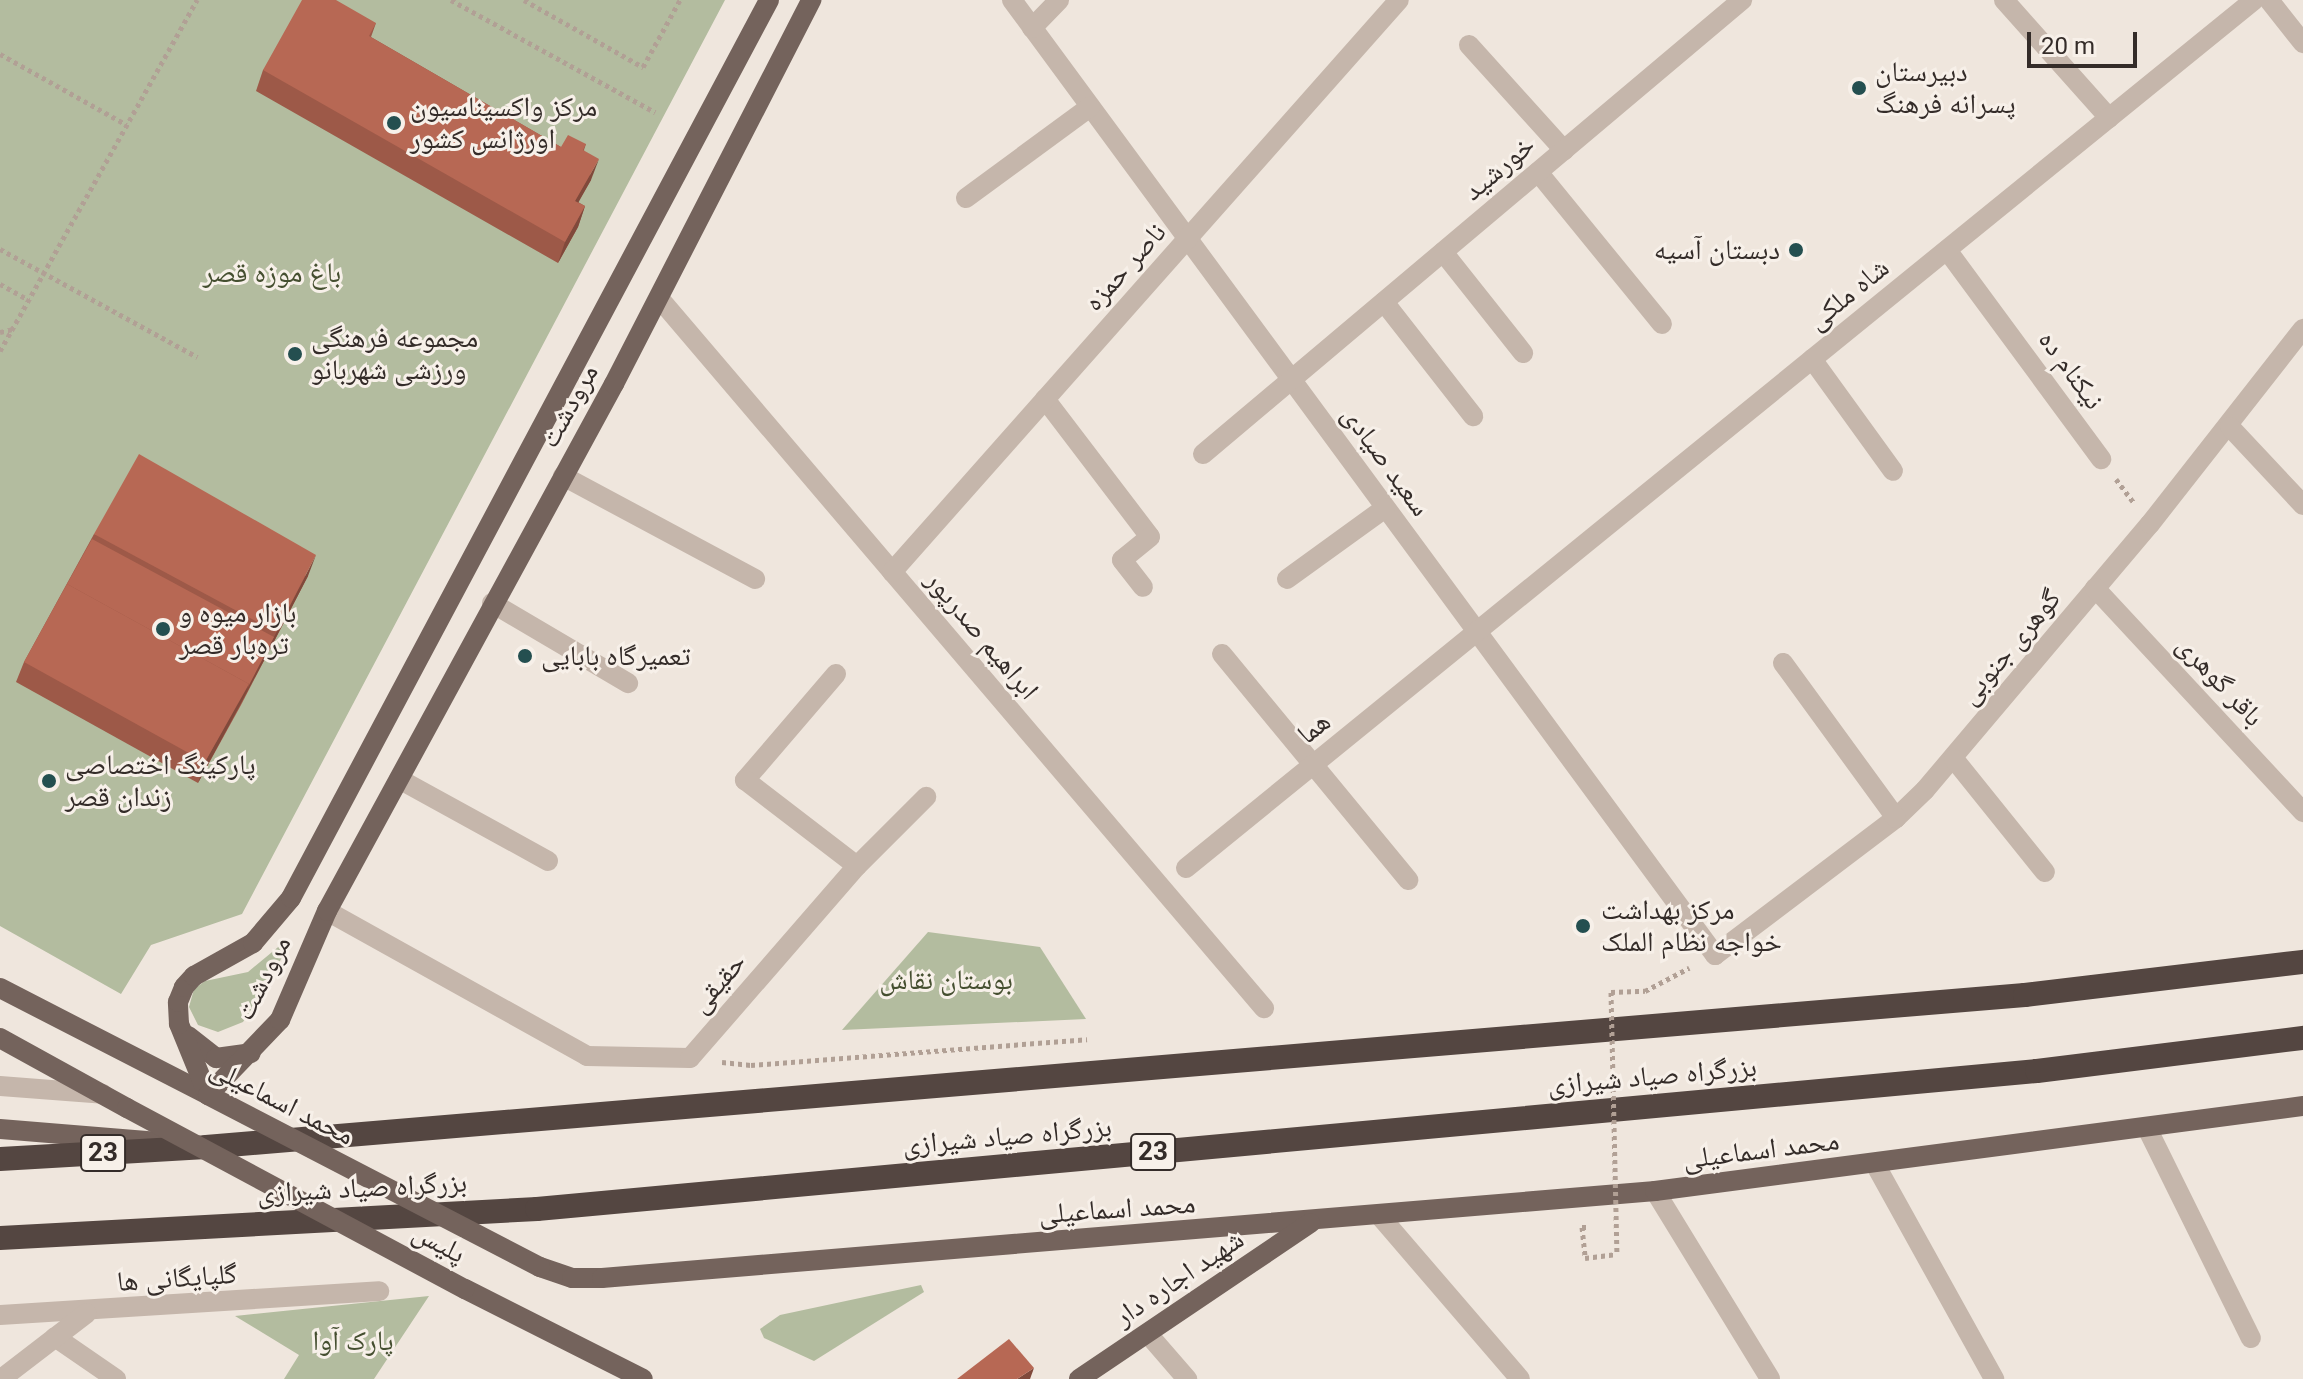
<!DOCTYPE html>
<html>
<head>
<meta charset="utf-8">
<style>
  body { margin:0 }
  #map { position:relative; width:2303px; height:1379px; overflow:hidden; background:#efe6dd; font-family:Roboto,"Noto Naskh Arabic",sans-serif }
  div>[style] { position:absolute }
  .green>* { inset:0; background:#b3bc9f }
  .path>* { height:5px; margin-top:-2.5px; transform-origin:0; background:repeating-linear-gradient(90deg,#b1a095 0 4px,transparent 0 8px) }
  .minor>* { height:20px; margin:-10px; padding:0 10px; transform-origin:10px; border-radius:10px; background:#c5b6ab }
  .major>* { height:20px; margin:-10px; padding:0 10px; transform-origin:10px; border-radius:10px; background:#74635c }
  .highway>* { height:24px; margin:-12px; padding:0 12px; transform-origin:12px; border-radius:12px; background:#544641 }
  .path-bridge>* { height:5px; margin-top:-2.5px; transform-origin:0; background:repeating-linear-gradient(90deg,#b1a095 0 4px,transparent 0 8px) }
  .major-bridge>* { height:20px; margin:-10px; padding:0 10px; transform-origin:10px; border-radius:10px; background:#74635c }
  .wall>* { inset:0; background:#9d5948 }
  .shaded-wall>* { inset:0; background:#80493b }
  .building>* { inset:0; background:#b76854 }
  .dots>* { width:22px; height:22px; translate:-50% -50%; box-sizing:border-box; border:4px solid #f7f0e9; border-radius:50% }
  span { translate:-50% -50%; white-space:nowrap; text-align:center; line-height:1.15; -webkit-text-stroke:6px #f7f0e9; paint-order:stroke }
  .shield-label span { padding:2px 6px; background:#f7f0e9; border:2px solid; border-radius:6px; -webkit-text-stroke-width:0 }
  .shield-label { font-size:26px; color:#342c29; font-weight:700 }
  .poi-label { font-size:28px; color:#342c29 }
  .left { translate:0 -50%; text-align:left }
  .right { translate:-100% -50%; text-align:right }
  .street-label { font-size:28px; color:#342c29 }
  .park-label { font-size:28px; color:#454f30 }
  .scale { position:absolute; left:2027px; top:32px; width:110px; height:36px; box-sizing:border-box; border:4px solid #342c29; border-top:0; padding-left:10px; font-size:24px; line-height:28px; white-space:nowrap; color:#342c29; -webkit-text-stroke:6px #f7f0e9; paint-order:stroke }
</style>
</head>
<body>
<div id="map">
  <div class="green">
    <i style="clip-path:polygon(0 0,725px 0,242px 914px,151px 945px,121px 994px,0 926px)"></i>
    <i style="clip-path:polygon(928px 932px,1040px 947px,1086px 1019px,842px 1030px)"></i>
    <i style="clip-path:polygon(283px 943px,287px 947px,267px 987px,243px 1022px,218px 1032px,198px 1025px,189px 1007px,194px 989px,205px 981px,248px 972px)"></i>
    <i style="clip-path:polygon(921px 1285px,924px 1292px,814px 1361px,764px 1338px,760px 1329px,780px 1315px)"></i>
    <i style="clip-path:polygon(429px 1296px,374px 1379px,284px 1379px,299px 1355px,235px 1316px)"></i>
  </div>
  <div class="path">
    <i style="left:451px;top:0;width:233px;rotate:28.8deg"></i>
    <i style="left:524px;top:0;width:137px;rotate:29.4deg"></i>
    <i style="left:643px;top:67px;width:77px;rotate:-61.1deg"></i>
    <i style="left:0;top:54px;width:145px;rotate:29.2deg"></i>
    <i style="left:0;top:249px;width:225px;rotate:28.7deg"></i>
    <i style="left:0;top:284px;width:33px;rotate:29deg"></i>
    <i style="left:0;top:332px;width:13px;rotate:-13deg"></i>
    <i style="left:0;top:351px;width:403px;rotate:-60.7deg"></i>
    <i style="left:2116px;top:479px;width:30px;rotate:53deg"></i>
    <i style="left:1611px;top:992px;width:34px;rotate:-2deg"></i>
    <i style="left:1645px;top:991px;width:50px;rotate:-27.6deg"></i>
    <i style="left:722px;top:1062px;width:29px;rotate:6deg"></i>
    <i style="left:751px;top:1065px;width:337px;rotate:-4.4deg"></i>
    <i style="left:1586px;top:1227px;width:4px;rotate:180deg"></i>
    <i style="left:1582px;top:1227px;width:31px;rotate:84deg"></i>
    <i style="left:1585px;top:1258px;width:32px;rotate:-7deg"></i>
  </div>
  <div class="minor">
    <i style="left:1012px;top:0;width:1186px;rotate:53.64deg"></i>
    <i style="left:1715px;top:955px;width:227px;rotate:-37.1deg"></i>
    <i style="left:1896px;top:818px;width:40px;rotate:-44deg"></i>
    <i style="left:1925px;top:790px;width:348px;rotate:-49.8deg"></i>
    <i style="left:2150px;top:524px;width:248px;rotate:-51.9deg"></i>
    <i style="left:2004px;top:0;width:158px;rotate:48.3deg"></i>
    <i style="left:2269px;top:0;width:55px;rotate:51.7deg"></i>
    <i style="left:1032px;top:28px;width:39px;rotate:-46deg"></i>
    <i style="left:1469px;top:45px;width:142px;rotate:47.9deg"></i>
    <i style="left:1538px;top:172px;width:196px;rotate:50.8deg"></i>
    <i style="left:966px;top:198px;width:154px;rotate:-36.3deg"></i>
    <i style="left:1947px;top:250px;width:260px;rotate:53.6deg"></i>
    <i style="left:1443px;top:252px;width:129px;rotate:51.6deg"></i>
    <i style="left:659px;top:298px;width:933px;rotate:49.57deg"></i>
    <i style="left:1384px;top:302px;width:145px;rotate:52deg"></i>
    <i style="left:1812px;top:359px;width:138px;rotate:54.1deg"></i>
    <i style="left:1045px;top:399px;width:173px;rotate:52.7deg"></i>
    <i style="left:1150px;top:537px;width:36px;rotate:141deg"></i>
    <i style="left:1122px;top:560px;width:34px;rotate:52deg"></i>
    <i style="left:2230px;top:427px;width:107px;rotate:46.9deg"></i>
    <i style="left:1203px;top:454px;width:705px;rotate:-40.11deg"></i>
    <i style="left:563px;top:476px;width:218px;rotate:28.2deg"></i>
    <i style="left:892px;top:572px;width:764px;rotate:-48.45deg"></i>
    <i style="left:1287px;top:579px;width:121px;rotate:-35.9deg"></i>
    <i style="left:2095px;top:588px;width:306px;rotate:47.1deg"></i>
    <i style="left:492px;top:603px;width:158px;rotate:30.5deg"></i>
    <i style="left:1222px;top:654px;width:293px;rotate:50.5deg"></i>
    <i style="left:1783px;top:663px;width:192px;rotate:53.9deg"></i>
    <i style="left:836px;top:674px;width:140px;rotate:130.6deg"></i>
    <i style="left:745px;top:780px;width:141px;rotate:37.5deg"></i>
    <i style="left:1954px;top:759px;width:145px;rotate:51.2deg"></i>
    <i style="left:399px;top:779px;width:170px;rotate:28.8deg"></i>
    <i style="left:1186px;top:868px;width:1376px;rotate:-39.1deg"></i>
    <i style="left:327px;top:911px;width:298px;rotate:29.1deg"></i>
    <i style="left:587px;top:1056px;width:103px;rotate:1.1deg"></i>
    <i style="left:690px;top:1058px;width:254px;rotate:-49deg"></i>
    <i style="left:857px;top:866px;width:98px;rotate:-45deg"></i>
    <i style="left:0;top:1086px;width:103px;rotate:4.4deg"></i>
    <i style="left:2148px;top:1130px;width:232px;rotate:63.7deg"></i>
    <i style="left:1875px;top:1164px;width:246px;rotate:61deg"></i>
    <i style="left:1655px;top:1191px;width:220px;rotate:58.5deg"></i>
    <i style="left:1379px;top:1215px;width:216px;rotate:49.3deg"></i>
    <i style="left:0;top:1315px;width:380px;rotate:-3.6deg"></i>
    <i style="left:1148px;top:1334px;width:60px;rotate:49.1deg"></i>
    <i style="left:55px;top:1337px;width:74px;rotate:34.5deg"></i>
    <i style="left:1px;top:1379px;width:108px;rotate:-37.5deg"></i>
  </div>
  <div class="major">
    <i style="left:0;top:988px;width:234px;rotate:27.2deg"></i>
    <i style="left:188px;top:1036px;width:36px;rotate:38deg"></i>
    <i style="left:216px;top:1058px;width:35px;rotate:-8deg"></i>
    <i style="left:0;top:1038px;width:145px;rotate:28.9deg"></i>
    <i style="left:208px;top:1095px;width:77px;rotate:-112.2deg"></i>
    <i style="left:179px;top:1024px;width:22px;rotate:-93deg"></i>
    <i style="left:178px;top:1002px;width:16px;rotate:-68deg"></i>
    <i style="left:184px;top:987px;width:15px;rotate:-48deg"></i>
    <i style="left:194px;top:976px;width:68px;rotate:-29.2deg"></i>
    <i style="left:253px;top:943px;width:59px;rotate:-49.8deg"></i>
    <i style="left:291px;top:898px;width:1017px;rotate:-61.97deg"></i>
    <i style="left:208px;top:1095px;width:104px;rotate:-46.2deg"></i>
    <i style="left:280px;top:1020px;width:119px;rotate:-66.7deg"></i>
    <i style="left:327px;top:911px;width:600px;rotate:-61.43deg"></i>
    <i style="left:614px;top:384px;width:432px;rotate:-62.8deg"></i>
    <i style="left:0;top:1129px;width:159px;rotate:4.7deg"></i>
    <i style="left:540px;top:1267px;width:34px;rotate:19deg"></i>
    <i style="left:572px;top:1278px;width:30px"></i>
    <i style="left:602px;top:1278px;width:1057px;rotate:-4.72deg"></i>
    <i style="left:1655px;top:1191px;width:654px;rotate:-7.47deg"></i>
    <i style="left:465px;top:1289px;width:199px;rotate:26.8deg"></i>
    <i style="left:1079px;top:1379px;width:279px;rotate:-34deg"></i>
  </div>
  <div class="highway">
    <i style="left:0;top:1159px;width:206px;rotate:-3.3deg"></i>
    <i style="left:206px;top:1147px;width:1825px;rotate:-4.78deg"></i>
    <i style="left:2025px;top:995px;width:280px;rotate:-6.8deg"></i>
    <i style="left:0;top:1238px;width:538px;rotate:-3.09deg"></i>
    <i style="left:537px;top:1209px;width:1506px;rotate:-5.26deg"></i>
    <i style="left:2037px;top:1071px;width:268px;rotate:-7.1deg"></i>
  </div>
  <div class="path-bridge">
    <i style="left:1611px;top:992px;width:262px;rotate:88.7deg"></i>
  </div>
  <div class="major-bridge">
    <i style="left:208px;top:1095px;width:374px;rotate:27.4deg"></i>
    <i style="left:127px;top:1108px;width:383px;rotate:28.2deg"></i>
  </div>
  <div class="wall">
    <i style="clip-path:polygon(376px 23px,371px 37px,561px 147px,586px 144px,584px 150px,591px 180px,578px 202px,585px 206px,578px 227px,558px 263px,256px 91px,263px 70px)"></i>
    <i style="clip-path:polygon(94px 534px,308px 576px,241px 705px,198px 783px,16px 682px,24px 662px)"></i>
  </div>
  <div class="shaded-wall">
    <i style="clip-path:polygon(599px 159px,591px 180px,568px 221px,575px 201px)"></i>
    <i style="clip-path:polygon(585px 206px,578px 227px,558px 263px,565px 242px)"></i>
    <i style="clip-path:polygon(316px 555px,308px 576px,268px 653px,198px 783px,205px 762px,274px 637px)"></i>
    <i style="clip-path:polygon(1034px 1368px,1030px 1379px,1017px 1379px)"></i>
  </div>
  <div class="building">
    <i style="clip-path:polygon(302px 0,336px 0,376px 23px,369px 36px,561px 147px,568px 135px,586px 144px,583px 150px,599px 159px,575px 201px,585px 206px,565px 242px,263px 70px)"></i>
    <i style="clip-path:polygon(139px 454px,316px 555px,276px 632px,94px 534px)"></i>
    <i style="clip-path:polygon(92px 539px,274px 637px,247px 689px,249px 684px,67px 584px)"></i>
    <i style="clip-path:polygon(67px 584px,249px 684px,205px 762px,24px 662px)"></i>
    <i style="clip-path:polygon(1009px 1339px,1034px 1368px,1017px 1379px,957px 1379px)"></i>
  </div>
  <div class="dots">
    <i style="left:1859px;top:88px;background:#244f50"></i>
    <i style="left:394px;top:123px;background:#244f50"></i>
    <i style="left:1796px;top:250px;background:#244f50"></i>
    <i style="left:295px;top:354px;background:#244f50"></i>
    <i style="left:163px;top:629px;background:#244f50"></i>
    <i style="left:525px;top:656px;background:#244f50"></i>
    <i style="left:49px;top:781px;background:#244f50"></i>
    <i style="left:1583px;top:926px;background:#244f50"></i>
  </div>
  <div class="shield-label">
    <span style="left:1153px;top:1152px">23</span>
    <span style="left:103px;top:1153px">23</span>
  </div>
  <div class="poi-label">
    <span class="left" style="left:1875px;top:88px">دبیرستان<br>پسرانه فرهنگ</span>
    <span class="left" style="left:410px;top:123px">مرکز واکسیناسیون<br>اورژانس کشور</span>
    <span class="right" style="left:1780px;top:250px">دبستان آسیه</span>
    <span class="left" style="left:311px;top:354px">مجموعه فرهنگی<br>ورزشی شهربانو</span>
    <span class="left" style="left:179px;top:629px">بازار میوه و<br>تره‌بار قصر</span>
    <span class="left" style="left:541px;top:656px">تعمیرگاه بابایی</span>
    <span class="left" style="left:65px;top:781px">پارکینگ اختصاصی<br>زندان قصر</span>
    <span class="left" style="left:1601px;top:926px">مرکز بهداشت<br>خواجه نظام الملک</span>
  </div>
  <div class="street-label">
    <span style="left:1499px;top:168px;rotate:-40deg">خورشید</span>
    <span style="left:1125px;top:267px;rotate:-48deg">ناصر حمزه</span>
    <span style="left:1848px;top:294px;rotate:-39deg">شاه ملکی</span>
    <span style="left:2071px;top:370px;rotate:54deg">نیکنام ده</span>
    <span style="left:569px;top:406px;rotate:-61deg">مرودشت</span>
    <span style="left:1386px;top:461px;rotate:54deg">سعید صیادی</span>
    <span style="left:982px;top:635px;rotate:50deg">ابراهیم صدرپور</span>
    <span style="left:2010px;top:647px;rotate:-50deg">گوهری جنوبی</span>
    <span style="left:2220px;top:681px;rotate:47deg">باقر گوهری</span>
    <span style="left:1314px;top:728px;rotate:-39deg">هما</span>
    <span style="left:263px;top:978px;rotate:-63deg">مرودشت</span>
    <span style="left:718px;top:983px;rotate:-49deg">حقیقی</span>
    <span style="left:1652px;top:1076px;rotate:-5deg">بزرگراه صیاد شیرازی</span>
    <span style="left:282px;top:1102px;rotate:27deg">محمد اسماعیلی</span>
    <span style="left:1007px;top:1136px;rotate:-5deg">بزرگراه صیاد شیرازی</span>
    <span style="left:1761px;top:1150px;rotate:-7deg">محمد اسماعیلی</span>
    <span style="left:362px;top:1188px;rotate:-3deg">بزرگراه صیاد شیرازی</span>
    <span style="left:1117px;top:1209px;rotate:-4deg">محمد اسماعیلی</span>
    <span style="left:439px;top:1243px;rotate:28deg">پلیس</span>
    <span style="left:177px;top:1278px;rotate:-4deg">گلپایگانی ها</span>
    <span style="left:1179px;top:1278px;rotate:-34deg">شهید اجاره دار</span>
  </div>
  <div class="park-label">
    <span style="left:272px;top:273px">باغ موزه قصر</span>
    <span style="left:946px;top:980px">بوستان نقاش</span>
    <span style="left:353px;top:1341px">پارک آوا</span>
  </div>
  <div class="scale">20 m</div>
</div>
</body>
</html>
